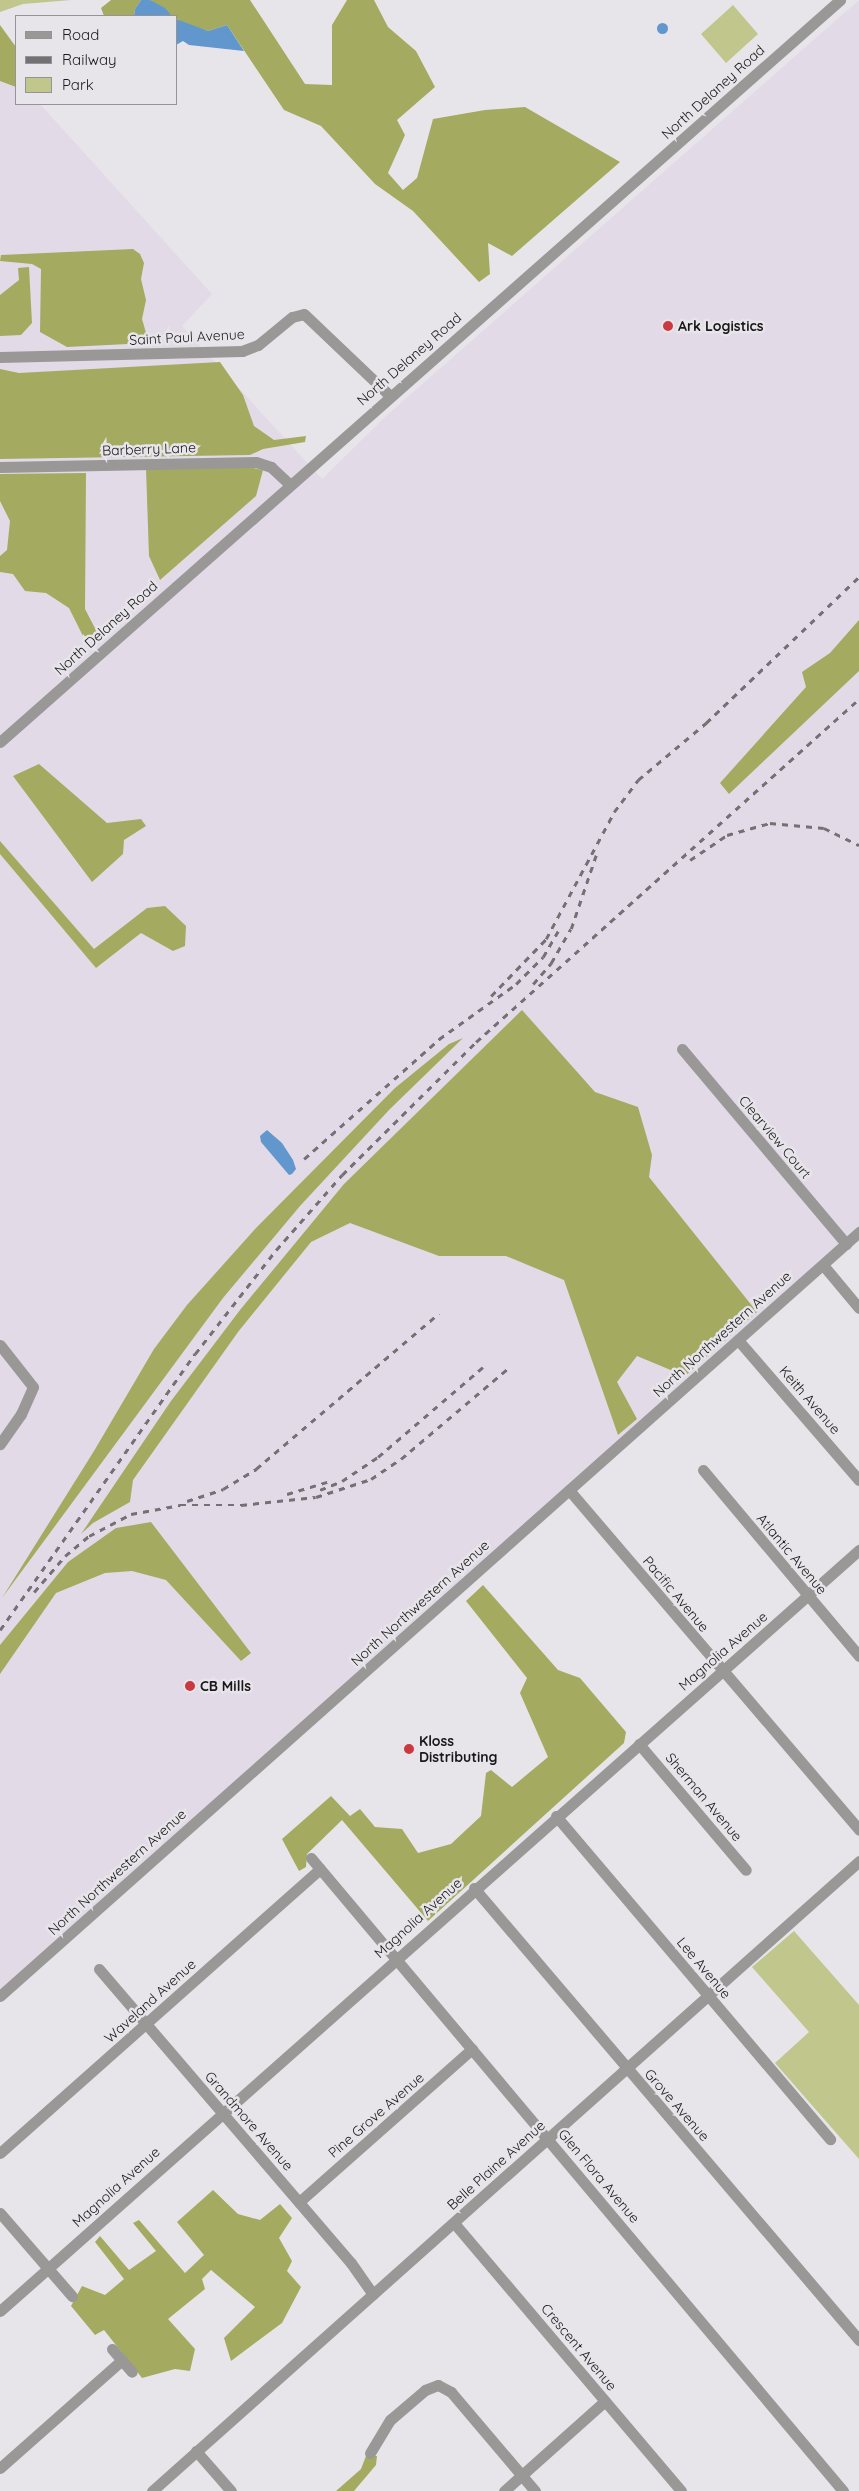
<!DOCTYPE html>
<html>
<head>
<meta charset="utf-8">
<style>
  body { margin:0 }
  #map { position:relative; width:859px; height:2491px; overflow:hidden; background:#e8e5ea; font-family:Quicksand,sans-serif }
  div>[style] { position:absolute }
  .built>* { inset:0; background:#e2dae6 }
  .green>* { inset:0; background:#c0c68c }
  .forest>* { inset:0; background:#a4ab60 }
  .water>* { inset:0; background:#6197cd }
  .round { border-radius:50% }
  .minor>* { height:11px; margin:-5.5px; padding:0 5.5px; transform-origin:5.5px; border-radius:5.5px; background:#9a9896 }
  .rail>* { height:2.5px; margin-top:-1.25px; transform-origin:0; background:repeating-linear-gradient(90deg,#737174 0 6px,transparent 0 12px) }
  .dots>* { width:14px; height:14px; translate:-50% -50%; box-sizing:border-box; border:2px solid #e8e5ea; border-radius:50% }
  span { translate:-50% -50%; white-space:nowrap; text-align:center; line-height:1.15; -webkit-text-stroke:5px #e8e5ea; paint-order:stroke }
  .street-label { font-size:14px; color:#1a181a }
  .poi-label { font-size:14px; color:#1a181a; font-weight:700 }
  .left { translate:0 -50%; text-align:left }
  .legend { position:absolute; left:15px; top:15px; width:162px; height:90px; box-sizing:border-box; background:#e8e5ea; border:1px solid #969397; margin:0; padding:6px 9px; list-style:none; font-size:15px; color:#1a181a }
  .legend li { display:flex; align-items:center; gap:10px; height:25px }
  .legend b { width:25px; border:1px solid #969397 }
</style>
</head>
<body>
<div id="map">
  <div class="built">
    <i style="clip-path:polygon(859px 0,859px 1235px,0 1996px,0 60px,16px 78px,16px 104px,40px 104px,212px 294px,182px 326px,322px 479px,386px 416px)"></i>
  </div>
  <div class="green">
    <i style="clip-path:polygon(0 0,71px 0,23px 4px,0 12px)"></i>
    <i style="clip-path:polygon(733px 5px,758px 34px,726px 63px,701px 34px)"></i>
    <i style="clip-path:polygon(794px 1931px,859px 2005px,859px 2159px,775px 2063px,809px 2032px,752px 1967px)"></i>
  </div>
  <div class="forest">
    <i style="clip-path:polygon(111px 0,141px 0,135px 9px,134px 16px,104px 16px,101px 8px)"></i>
    <i style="clip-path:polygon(150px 0,250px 0,305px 84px,332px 85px,332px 25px,347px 0,374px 0,388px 27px,416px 51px,435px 87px,397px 120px,405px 135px,388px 173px,403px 190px,417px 178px,433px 119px,485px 110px,525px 107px,620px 162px,512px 256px,488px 243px,490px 274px,479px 282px,413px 211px,375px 184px,321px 126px,284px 110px,227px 25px,208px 31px,184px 24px)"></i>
    <i style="clip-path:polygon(0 25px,16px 47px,16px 87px,0 81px)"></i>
    <i style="clip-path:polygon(133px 249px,140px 254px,144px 263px,141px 279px,146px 300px,142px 319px,149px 343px,67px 347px,40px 332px,41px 269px,32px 264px,0 261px,1px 255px)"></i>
    <i style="clip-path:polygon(29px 267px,32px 323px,21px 335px,0 336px,0 295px,19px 280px,18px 268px)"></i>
    <i style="clip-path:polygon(220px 362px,243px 395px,254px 426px,274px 440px,306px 436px,305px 442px,263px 449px,250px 455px,0 459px,0 369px,19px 373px)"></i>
    <i style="clip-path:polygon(243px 466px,263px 470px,256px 496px,160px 580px,149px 556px,146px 468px)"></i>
    <i style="clip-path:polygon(86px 473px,85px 609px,97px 632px,86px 642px,69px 608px,46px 593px,25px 591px,13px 574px,0 572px,0 556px,7px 550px,10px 521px,0 501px,0 474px)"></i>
    <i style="clip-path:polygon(859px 620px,859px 671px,729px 794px,720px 783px,806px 687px,802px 672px,830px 653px)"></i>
    <i style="clip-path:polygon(39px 764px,107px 823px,141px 819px,146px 826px,124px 840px,123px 854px,92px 882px,13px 776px)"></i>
    <i style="clip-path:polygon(0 841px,94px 949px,147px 908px,165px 906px,186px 926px,185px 946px,173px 951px,141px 933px,96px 968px,0 854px)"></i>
    <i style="clip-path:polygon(522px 1010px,595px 1092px,638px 1107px,652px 1155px,649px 1177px,757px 1312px,685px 1376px,637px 1356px,617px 1382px,637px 1419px,618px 1435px,564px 1280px,506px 1256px,439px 1256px,350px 1223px,311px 1242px,238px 1332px,133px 1480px,130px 1502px,93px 1523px,81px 1534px,171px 1401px,240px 1310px,344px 1184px)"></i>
    <i style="clip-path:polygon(463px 1038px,389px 1110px,300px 1206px,223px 1298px,2px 1598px,94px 1451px,154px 1349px,187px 1305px,256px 1228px,395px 1088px,449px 1044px)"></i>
    <i style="clip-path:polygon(151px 1522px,251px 1653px,241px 1661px,166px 1580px,132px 1571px,105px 1573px,56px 1593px,0 1674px,0 1645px,68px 1562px,116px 1528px)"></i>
    <i style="clip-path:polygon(483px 1585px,558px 1670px,580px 1678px,626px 1732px,624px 1743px,428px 1921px,342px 1820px,307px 1854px,306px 1867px,299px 1871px,282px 1839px,331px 1796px,350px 1816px,360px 1809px,375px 1827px,402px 1829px,418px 1853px,451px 1844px,481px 1816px,486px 1773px,491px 1770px,512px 1787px,548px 1757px,520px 1693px,527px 1678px,466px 1601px)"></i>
    <i style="clip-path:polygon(213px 2190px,238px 2214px,260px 2220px,280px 2204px,292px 2218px,279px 2238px,292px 2261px,287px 2271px,301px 2287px,282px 2323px,231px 2361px,224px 2338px,255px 2307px,211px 2270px,202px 2279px,205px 2289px,168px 2319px,195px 2349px,190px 2371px,175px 2369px,142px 2378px,104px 2330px,95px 2335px,71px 2306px,82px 2286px,105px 2295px,124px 2279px,95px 2242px,100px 2236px,129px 2270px,156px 2251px,133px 2223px,139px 2220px,185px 2273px,204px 2255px,177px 2222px)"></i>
    <i style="clip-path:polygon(366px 2456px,377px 2456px,376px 2465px,354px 2491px,336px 2491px,361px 2469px)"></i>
  </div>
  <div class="water">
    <i style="clip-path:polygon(141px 0,150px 0,165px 8px,172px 16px,134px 16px,135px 9px)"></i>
    <i style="clip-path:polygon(176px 19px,208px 31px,227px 25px,244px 51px,189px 45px,183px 41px,176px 45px)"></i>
    <i class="round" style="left:656.5px;top:22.5px;width:11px;height:11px"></i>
    <i style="clip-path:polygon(267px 1130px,282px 1143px,293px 1160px,296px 1169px,292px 1174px,289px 1175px,261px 1142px,260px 1136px)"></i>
  </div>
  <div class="minor">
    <i style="left:0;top:357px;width:242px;rotate:-1.4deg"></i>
    <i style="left:242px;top:351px;width:17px;rotate:-21deg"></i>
    <i style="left:258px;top:345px;width:44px;rotate:-39.5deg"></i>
    <i style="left:292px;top:317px;width:12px;rotate:-14deg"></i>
    <i style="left:304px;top:314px;width:119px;rotate:43.6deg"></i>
    <i style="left:0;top:467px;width:256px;rotate:-1.1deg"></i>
    <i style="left:256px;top:462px;width:16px;rotate:18deg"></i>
    <i style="left:271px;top:467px;width:26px;rotate:43deg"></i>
    <i style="left:0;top:742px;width:1121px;rotate:-41.46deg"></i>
    <i style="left:682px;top:1049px;width:255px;rotate:49.9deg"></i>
    <i style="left:823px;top:1265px;width:56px;rotate:50.1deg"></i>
    <i style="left:738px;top:1340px;width:185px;rotate:49.2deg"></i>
    <i style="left:0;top:1345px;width:53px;rotate:51.8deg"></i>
    <i style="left:33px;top:1387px;width:30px;rotate:114deg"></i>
    <i style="left:21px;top:1414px;width:37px;rotate:125deg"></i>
    <i style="left:703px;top:1470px;width:243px;rotate:50deg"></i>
    <i style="left:569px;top:1490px;width:447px;rotate:49.5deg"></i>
    <i style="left:639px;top:1744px;width:165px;rotate:49.7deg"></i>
    <i style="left:556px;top:1816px;width:424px;rotate:49.7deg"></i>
    <i style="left:311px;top:1858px;width:827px;rotate:49.95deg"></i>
    <i style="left:474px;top:1888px;width:594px;rotate:49.58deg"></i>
    <i style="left:99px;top:1969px;width:387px;rotate:49.4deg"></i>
    <i style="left:351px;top:2263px;width:38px;rotate:55deg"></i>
    <i style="left:0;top:1996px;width:1150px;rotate:-41.65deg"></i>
    <i style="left:0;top:2153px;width:428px;rotate:-41.6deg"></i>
    <i style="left:299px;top:2202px;width:231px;rotate:-41.5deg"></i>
    <i style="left:0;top:2213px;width:110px;rotate:49.1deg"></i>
    <i style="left:454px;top:2223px;width:351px;rotate:49.7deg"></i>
    <i style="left:0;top:2311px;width:1148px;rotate:-41.54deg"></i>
    <i style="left:112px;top:2349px;width:30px;rotate:49deg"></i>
    <i style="left:196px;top:2451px;width:53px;rotate:48.8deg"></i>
    <i style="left:370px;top:2453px;width:39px;rotate:-59deg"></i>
    <i style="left:390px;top:2420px;width:46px;rotate:-40.6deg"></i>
    <i style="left:425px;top:2390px;width:14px;rotate:-21deg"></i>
    <i style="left:438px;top:2385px;width:15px;rotate:28deg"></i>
    <i style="left:451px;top:2392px;width:130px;rotate:49.7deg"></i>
    <i style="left:0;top:2468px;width:163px;rotate:-41.5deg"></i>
    <i style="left:152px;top:2491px;width:947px;rotate:-41.7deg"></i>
    <i style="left:504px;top:2491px;width:135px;rotate:-41.7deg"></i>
  </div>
  <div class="rail">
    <i style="left:690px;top:860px;width:45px;rotate:-34deg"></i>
    <i style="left:727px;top:835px;width:45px;rotate:-15.6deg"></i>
    <i style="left:770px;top:823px;width:54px;rotate:5.3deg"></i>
    <i style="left:824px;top:828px;width:39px;rotate:26deg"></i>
    <i style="left:533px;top:984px;width:28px;rotate:-49deg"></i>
    <i style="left:551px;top:963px;width:39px;rotate:-60deg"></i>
    <i style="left:571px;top:929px;width:78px;rotate:-71.3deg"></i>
    <i style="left:491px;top:996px;width:79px;rotate:-46deg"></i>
    <i style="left:546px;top:939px;width:144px;rotate:-61.8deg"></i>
    <i style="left:614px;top:812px;width:40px;rotate:-53deg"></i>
    <i style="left:638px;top:780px;width:89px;rotate:-40deg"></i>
    <i style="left:706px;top:723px;width:211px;rotate:-43.7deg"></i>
    <i style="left:304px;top:1159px;width:181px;rotate:-41.6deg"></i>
    <i style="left:439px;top:1039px;width:95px;rotate:-35.5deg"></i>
    <i style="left:516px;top:984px;width:38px;rotate:-45deg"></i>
    <i style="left:543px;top:957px;width:30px;rotate:-60deg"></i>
    <i style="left:320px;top:1490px;width:24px;rotate:-22deg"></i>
    <i style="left:342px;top:1481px;width:43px;rotate:-33.7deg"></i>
    <i style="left:378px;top:1457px;width:138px;rotate:-40.6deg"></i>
    <i style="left:287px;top:1494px;width:42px;rotate:-16.7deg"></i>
    <i style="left:187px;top:1501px;width:38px;rotate:-18deg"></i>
    <i style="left:223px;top:1489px;width:39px;rotate:-31deg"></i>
    <i style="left:256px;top:1469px;width:240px;rotate:-40.4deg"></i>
    <i style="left:34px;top:1592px;width:48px;rotate:-49.3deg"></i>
    <i style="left:65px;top:1556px;width:31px;rotate:-40deg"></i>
    <i style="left:89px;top:1536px;width:47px;rotate:-27.6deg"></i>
    <i style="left:131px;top:1514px;width:50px;rotate:-10.4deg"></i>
    <i style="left:180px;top:1505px;width:61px"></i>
    <i style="left:241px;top:1505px;width:75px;rotate:-6.1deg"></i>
    <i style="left:316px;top:1497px;width:58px;rotate:-18.1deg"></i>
    <i style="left:371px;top:1479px;width:36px;rotate:-34deg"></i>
    <i style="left:401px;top:1459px;width:139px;rotate:-40.3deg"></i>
    <i style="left:0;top:1630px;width:338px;rotate:-54.8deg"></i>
    <i style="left:195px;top:1354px;width:132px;rotate:-52.1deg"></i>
    <i style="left:276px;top:1250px;width:100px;rotate:-48.7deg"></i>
    <i style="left:342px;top:1175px;width:189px;rotate:-44.8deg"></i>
    <i style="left:476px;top:1042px;width:514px;rotate:-41.85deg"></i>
  </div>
  <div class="dots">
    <i style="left:668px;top:326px;background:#c9393f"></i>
    <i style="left:190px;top:1686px;background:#c9393f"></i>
    <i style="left:409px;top:1749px;background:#c9393f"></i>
  </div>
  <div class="street-label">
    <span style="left:713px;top:92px;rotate:-42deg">North Delaney Road</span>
    <span style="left:187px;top:337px;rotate:-3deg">Saint Paul Avenue</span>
    <span style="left:409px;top:359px;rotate:-41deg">North Delaney Road</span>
    <span style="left:149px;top:449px;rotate:-2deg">Barberry Lane</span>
    <span style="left:106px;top:628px;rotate:-42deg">North Delaney Road</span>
    <span style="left:775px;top:1137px;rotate:50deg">Clearview Court</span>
    <span style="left:722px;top:1334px;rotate:-42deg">North Northwestern Avenue</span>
    <span style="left:810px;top:1400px;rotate:49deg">Keith Avenue</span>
    <span style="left:792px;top:1554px;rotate:50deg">Atlantic Avenue</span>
    <span style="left:676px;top:1594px;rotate:50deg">Pacific Avenue</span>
    <span style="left:420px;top:1603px;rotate:-42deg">North Northwestern Avenue</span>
    <span style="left:723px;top:1651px;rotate:-41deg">Magnolia Avenue</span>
    <span style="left:704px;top:1797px;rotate:50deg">Sherman Avenue</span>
    <span style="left:117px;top:1872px;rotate:-42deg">North Northwestern Avenue</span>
    <span style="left:418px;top:1918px;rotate:-42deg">Magnolia Avenue</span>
    <span style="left:704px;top:1968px;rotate:50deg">Lee Avenue</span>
    <span style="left:150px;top:2001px;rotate:-42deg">Waveland Avenue</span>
    <span style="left:677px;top:2105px;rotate:49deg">Grove Avenue</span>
    <span style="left:376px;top:2115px;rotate:-41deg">Pine Grove Avenue</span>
    <span style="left:249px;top:2121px;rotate:49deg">Grandmore Avenue</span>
    <span style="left:496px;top:2165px;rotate:-42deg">Belle Plaine Avenue</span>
    <span style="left:599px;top:2176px;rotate:50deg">Glen Flora Avenue</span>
    <span style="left:116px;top:2187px;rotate:-42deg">Magnolia Avenue</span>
    <span style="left:579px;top:2347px;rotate:50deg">Crescent Avenue</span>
  </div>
  <div class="poi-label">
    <span class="left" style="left:678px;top:326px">Ark Logistics</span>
    <span class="left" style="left:200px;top:1686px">CB Mills</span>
    <span class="left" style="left:419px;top:1749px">Kloss<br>Distributing</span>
  </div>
  <ul class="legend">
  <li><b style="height:6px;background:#9a9896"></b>Road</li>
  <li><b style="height:6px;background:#737174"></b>Railway</li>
  <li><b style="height:14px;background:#c0c68c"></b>Park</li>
  </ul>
</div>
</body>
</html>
